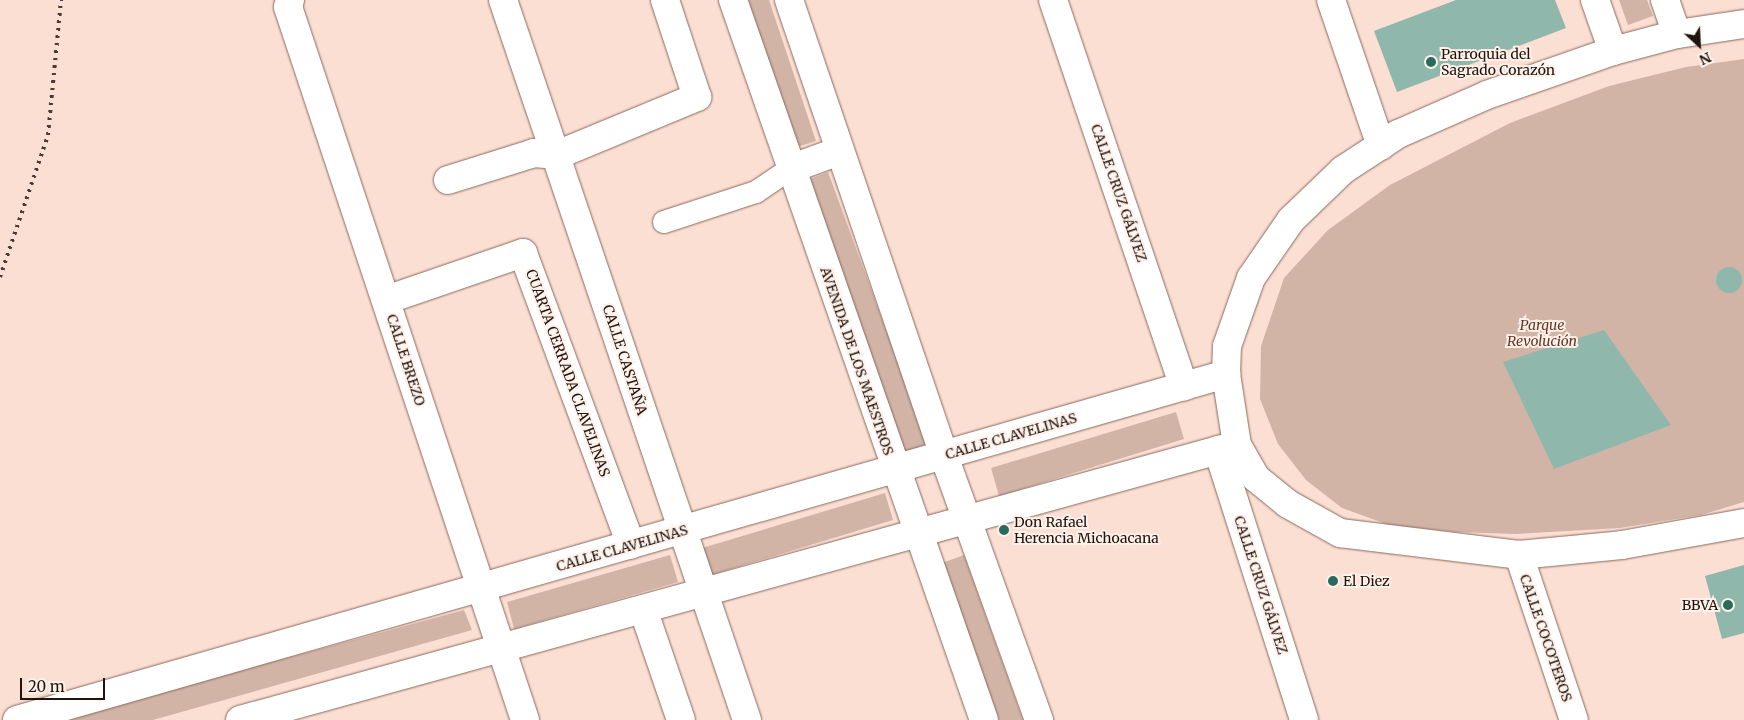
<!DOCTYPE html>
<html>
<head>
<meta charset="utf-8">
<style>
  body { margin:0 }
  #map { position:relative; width:1744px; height:720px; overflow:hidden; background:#fcdfd3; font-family:Merriweather,serif }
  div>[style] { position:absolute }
  .green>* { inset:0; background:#d2b4a7 }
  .building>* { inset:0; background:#90b7ac }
  .round { border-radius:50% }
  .roads { filter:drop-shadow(0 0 1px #88695c) drop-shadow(0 0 1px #88695c) }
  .pedestrian>* { height:22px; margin:-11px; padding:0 11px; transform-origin:11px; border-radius:11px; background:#fff }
  .minor>* { height:28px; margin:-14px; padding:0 14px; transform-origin:14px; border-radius:14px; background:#fff }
  .tertiary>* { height:28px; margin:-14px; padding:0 14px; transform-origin:14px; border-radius:14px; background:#fff }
  .rail>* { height:4px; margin-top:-2px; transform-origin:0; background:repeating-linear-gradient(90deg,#4a3a33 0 2.5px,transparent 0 7.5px) }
  .dots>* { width:14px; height:14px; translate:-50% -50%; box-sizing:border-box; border:2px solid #fff0ea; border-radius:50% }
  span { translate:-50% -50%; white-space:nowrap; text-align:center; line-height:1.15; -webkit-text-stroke:4px #fff0ea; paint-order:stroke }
  .poi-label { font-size:14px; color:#1f130d }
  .left { translate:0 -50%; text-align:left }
  .right { translate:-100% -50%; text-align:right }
  .street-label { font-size:14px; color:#1f130d }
  .park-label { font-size:14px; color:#643621; font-style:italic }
  .north { position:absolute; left:1674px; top:20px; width:50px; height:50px; -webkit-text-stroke:4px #fff0ea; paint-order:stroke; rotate:155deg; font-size:14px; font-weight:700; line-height:20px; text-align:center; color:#1f130d }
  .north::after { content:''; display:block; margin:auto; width:18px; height:22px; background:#1f130d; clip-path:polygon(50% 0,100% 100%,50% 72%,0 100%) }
  .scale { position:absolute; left:20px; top:678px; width:85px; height:22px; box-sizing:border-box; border:2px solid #1f130d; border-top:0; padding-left:6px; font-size:15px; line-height:18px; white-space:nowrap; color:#1f130d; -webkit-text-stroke:4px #fff0ea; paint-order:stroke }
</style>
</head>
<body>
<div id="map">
  <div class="green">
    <i style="clip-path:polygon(748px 0,769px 0,816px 141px,797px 147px)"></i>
    <i style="clip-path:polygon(1619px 0,1647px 0,1653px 16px,1628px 25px)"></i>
    <i style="clip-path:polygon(1744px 59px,1744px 502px,1701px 515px,1620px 528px,1516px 534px,1455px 532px,1389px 525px,1342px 508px,1306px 480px,1278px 444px,1260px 399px,1261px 346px,1284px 278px,1328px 230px,1390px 185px,1510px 123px,1609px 86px,1686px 67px)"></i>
    <i style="clip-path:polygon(828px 172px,928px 444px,905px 452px,805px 181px)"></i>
    <i style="clip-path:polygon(1176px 412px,1184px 439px,999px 496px,991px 468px)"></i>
    <i style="clip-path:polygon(885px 493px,893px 520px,708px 576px,699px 549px)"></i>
    <i style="clip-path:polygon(670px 555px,678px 582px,514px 629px,507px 602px)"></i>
    <i style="clip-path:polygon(964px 555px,1023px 720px,999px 720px,942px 563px)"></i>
    <i style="clip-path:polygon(464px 610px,472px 630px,153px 720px,59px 720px)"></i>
  </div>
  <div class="building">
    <i style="clip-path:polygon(1456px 0,1555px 0,1566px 28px,1397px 92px,1374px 31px)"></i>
    <i class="round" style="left:1716px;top:267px;width:26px;height:26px"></i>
    <i style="clip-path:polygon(1604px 330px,1671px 425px,1554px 469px,1503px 362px)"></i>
    <i style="clip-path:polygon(1744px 565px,1744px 633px,1722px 639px,1705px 576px)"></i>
  </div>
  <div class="roads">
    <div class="pedestrian">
      <i style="left:664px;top:222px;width:97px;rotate:-18.1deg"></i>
      <i style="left:756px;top:192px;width:41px;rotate:-34.1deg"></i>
    </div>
    <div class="minor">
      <i style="left:290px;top:0;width:7px;rotate:106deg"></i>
      <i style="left:288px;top:7px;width:751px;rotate:71.61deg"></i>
      <i style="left:503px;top:0;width:760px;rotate:71.28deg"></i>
      <i style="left:733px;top:0;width:762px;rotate:70.78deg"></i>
      <i style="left:789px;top:0;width:482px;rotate:71.2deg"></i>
      <i style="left:944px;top:456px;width:281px;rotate:70.2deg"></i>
      <i style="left:1053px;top:0;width:408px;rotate:71.3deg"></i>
      <i style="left:1331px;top:0;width:154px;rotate:71.1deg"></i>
      <i style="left:790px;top:169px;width:52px;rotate:-20.2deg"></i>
      <i style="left:448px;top:180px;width:90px;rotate:-17.4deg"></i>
      <i style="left:534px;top:153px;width:23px;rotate:5deg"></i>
      <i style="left:557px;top:155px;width:152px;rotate:-22.5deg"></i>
      <i style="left:697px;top:97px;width:102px;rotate:-108.3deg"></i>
      <i style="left:386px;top:300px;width:145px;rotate:-18.9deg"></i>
      <i style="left:523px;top:253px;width:311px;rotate:69.7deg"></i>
      <i style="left:1218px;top:450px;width:283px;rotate:72.3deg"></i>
      <i style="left:1519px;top:555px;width:174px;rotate:71.6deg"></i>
      <i style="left:643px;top:609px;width:117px;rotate:71.1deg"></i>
    </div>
    <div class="tertiary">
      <i style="left:1595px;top:0;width:54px;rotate:70.6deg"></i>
      <i style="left:1665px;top:0;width:36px;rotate:71deg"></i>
      <i style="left:1744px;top:24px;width:68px;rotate:171.5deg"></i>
      <i style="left:1677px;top:34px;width:66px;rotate:165.1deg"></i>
      <i style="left:1613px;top:51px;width:133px;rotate:160.8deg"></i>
      <i style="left:1487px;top:95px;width:97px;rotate:156.3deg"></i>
      <i style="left:1398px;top:134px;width:66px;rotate:146.8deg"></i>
      <i style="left:1343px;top:170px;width:72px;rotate:136.1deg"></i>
      <i style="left:1291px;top:220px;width:70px;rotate:124.6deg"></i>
      <i style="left:1251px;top:278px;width:72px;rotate:109.4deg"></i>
      <i style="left:1227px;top:346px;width:28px;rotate:92deg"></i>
      <i style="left:1226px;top:374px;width:72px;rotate:81.2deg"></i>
      <i style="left:1237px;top:445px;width:38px;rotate:60deg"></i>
      <i style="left:1256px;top:478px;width:41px;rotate:39.1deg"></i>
      <i style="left:1288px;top:504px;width:60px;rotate:29.1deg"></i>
      <i style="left:1340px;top:533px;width:180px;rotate:7deg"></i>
      <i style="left:1519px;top:555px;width:103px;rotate:-5.5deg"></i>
      <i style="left:1622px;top:545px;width:124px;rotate:-10.2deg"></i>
      <i style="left:17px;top:720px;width:1258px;rotate:-15.97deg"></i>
      <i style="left:240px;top:720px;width:1034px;rotate:-15.42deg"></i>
    </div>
  </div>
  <div class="rail">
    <i style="left:0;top:277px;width:150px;rotate:-71.3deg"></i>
    <i style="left:48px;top:135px;width:136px;rotate:-84.5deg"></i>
  </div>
  <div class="dots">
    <i style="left:1431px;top:62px;background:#286b5c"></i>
    <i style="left:1004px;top:530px;background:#286b5c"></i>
    <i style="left:1333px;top:581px;background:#286b5c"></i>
    <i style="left:1728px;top:605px;background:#286b5c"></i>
  </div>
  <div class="poi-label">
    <span class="left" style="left:1441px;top:62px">Parroquia del<br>Sagrado Corazón</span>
    <span class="left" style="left:1014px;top:530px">Don Rafael<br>Herencia Michoacana</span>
    <span class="left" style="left:1343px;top:581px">El Diez</span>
    <span class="right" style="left:1718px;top:605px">BBVA</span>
  </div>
  <div class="street-label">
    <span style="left:1119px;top:193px;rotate:71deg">CALLE CRUZ GÁLVEZ</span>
    <span style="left:406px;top:360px;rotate:72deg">CALLE BREZO</span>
    <span style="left:625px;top:360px;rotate:72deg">CALLE CASTAÑA</span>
    <span style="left:857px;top:361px;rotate:71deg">AVENIDA DE LOS MAESTROS</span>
    <span style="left:568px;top:373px;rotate:70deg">CUARTA CERRADA CLAVELINAS</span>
    <span style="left:1011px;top:436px;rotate:-16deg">CALLE CLAVELINAS</span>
    <span style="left:622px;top:548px;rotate:-16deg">CALLE CLAVELINAS</span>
    <span style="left:1261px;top:585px;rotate:72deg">CALLE CRUZ GÁLVEZ</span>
    <span style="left:1546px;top:638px;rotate:71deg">CALLE COCOTEROS</span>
  </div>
  <div class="park-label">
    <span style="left:1542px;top:333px">Parque<br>Revolución</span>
  </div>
  <div class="north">N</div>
  <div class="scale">20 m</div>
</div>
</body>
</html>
